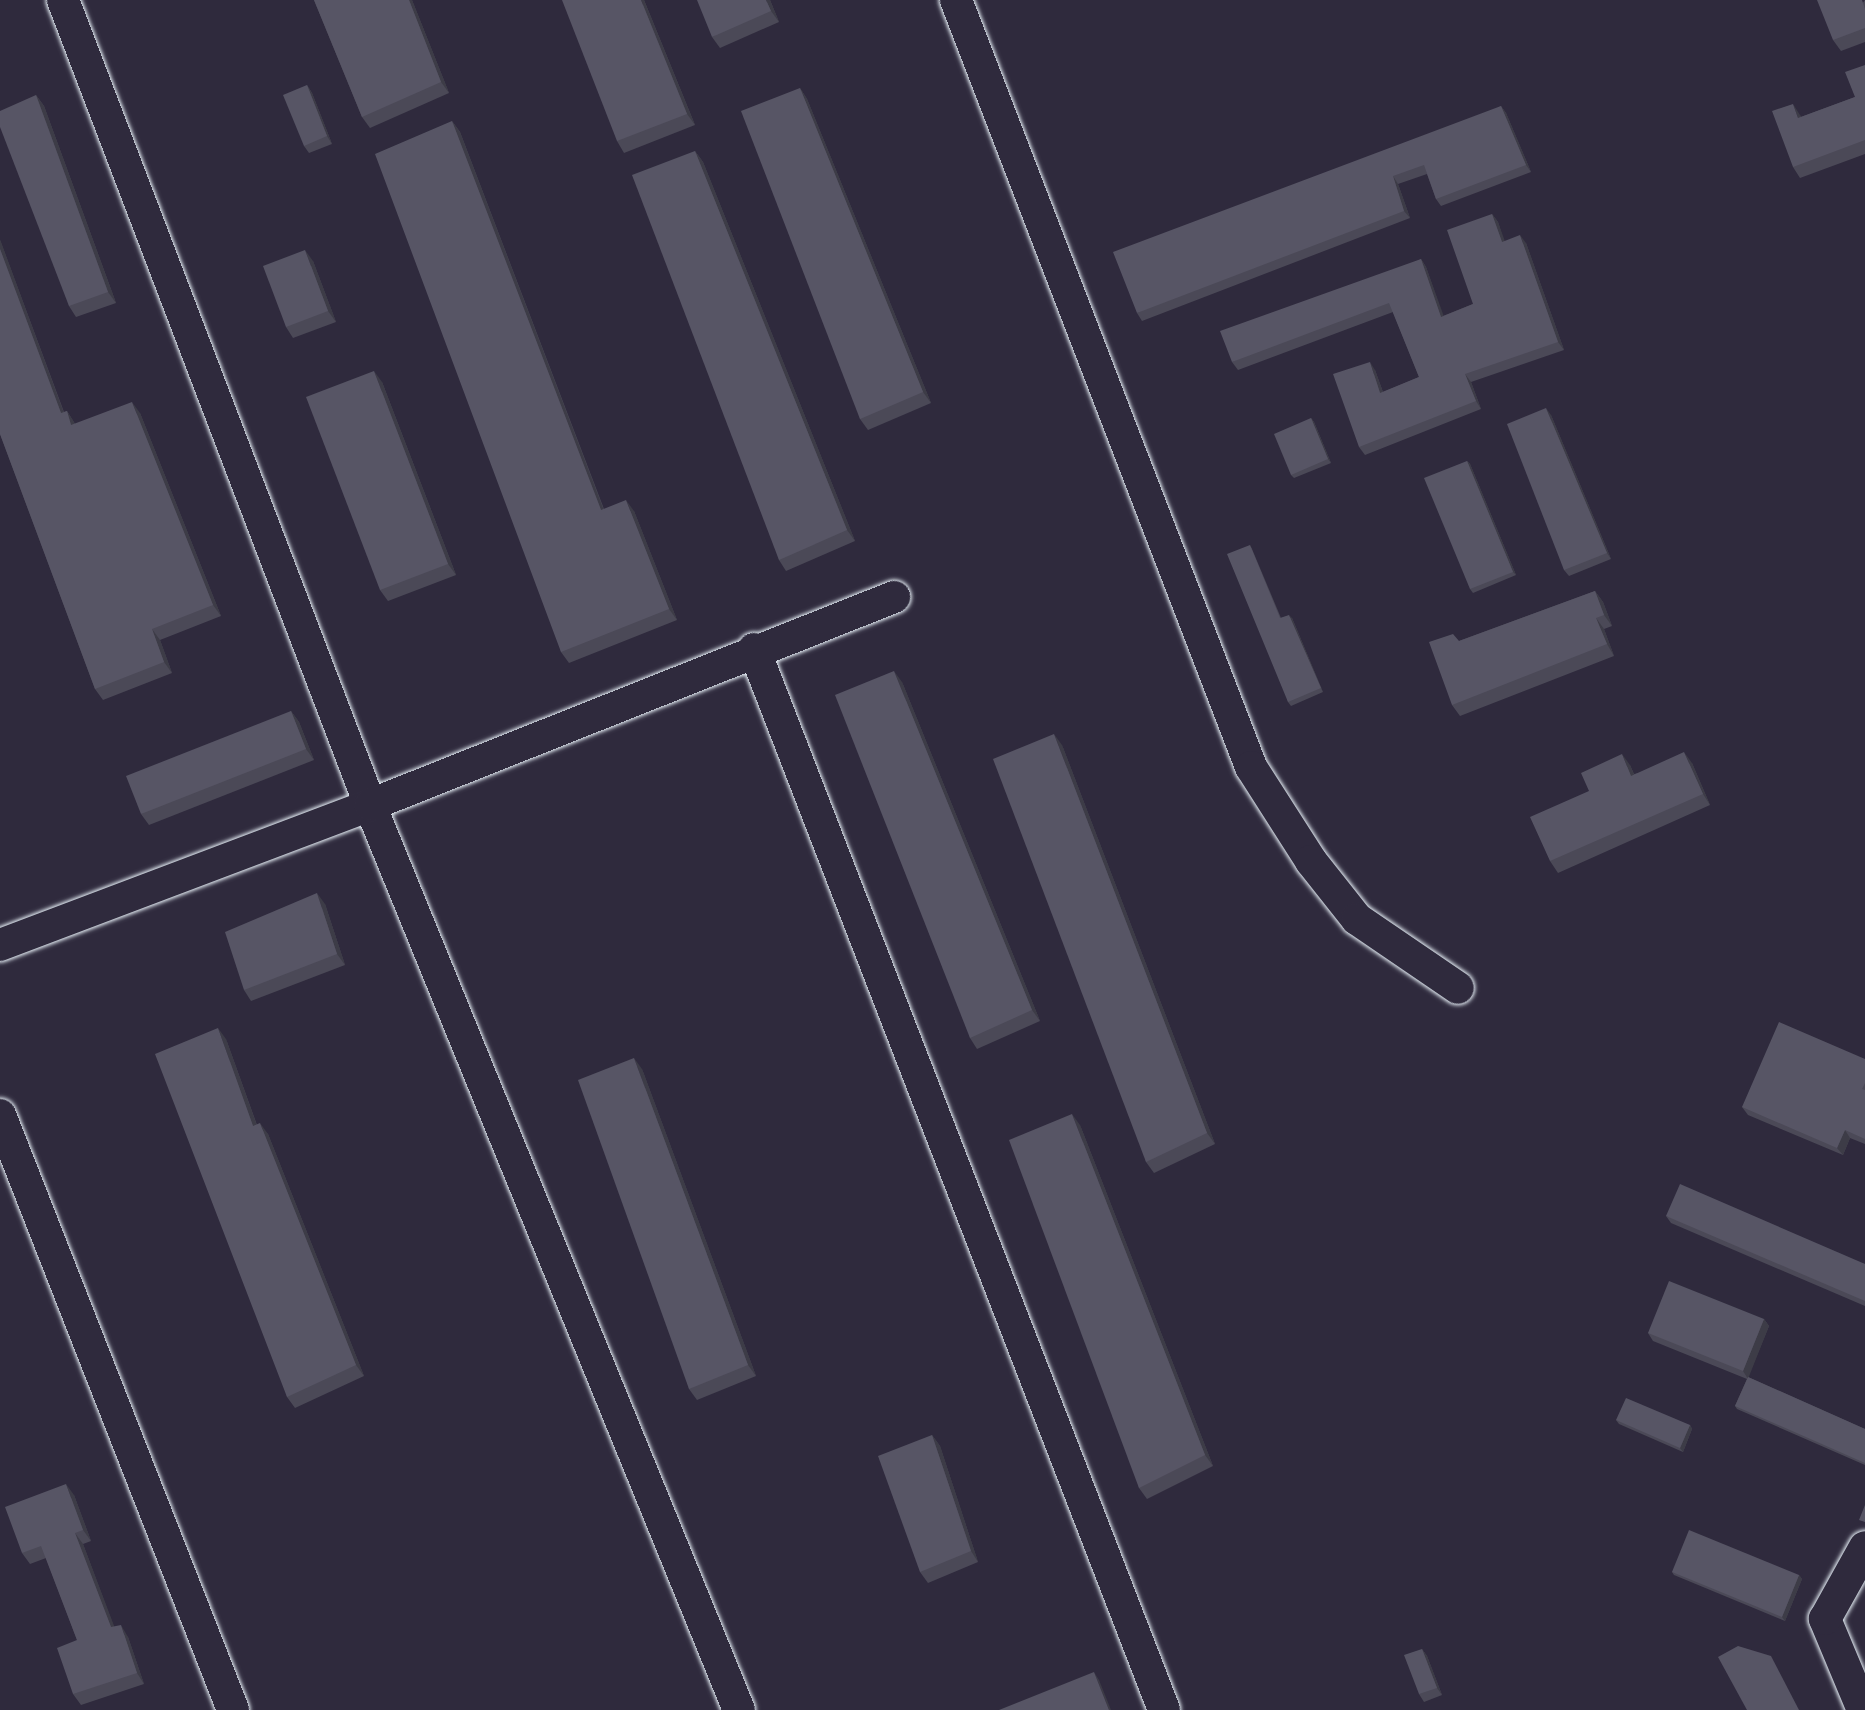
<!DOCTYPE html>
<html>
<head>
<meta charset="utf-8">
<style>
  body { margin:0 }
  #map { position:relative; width:1865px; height:1710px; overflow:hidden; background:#2f2a3d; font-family:Pangolin,sans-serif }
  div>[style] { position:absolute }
  .roads { filter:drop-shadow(0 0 2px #e8f1f8) drop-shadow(0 0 2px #e8f1f8) }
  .minor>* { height:32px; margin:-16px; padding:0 16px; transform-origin:16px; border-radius:16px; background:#2f2a3d }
  .wall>* { inset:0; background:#4b4957 }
  .shaded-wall>* { inset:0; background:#3d3c47 }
  .building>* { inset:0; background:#575565 }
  span { translate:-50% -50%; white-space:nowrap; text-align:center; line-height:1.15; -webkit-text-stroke:6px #2f2a3d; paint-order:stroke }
</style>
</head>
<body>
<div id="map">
  <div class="roads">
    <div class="minor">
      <i style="left:63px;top:0;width:862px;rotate:69.12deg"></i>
      <i style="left:370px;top:805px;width:977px;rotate:67.82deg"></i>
      <i style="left:956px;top:0;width:822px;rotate:68.96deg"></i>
      <i style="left:1251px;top:767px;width:112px;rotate:57.4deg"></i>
      <i style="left:1311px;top:861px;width:74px;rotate:51.6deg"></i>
      <i style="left:1357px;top:919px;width:122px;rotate:34.3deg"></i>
      <i style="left:754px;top:649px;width:1137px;rotate:68.87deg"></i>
      <i style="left:0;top:945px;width:396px;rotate:-20.7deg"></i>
      <i style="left:370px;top:805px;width:564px;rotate:-21.65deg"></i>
      <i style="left:0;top:1115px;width:639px;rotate:68.61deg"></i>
      <i style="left:1863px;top:1710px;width:99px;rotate:-112.7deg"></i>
      <i style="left:1825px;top:1619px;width:82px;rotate:-60.9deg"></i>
    </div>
  </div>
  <div class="wall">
    <i style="clip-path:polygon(314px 0,412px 0,449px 93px,370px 128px,362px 117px)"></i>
    <i style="clip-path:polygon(644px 0,695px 125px,624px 153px,617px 141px)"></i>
    <i style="clip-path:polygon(770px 0,779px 22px,720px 48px,712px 37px)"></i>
    <i style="clip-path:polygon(1865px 0,1865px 42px,1841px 51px,1833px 40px)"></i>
    <i style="clip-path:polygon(1865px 65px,1865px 154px,1800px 178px,1793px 167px,1800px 115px,1801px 117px,1855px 97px)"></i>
    <i style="clip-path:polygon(307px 85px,312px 93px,332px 144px,309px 153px,304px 146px)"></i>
    <i style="clip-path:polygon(800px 88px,807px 99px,931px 403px,868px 430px,860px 419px)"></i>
    <i style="clip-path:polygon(36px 95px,44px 106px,116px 303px,76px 317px,69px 306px)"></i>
    <i style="clip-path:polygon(1501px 106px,1506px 113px,1531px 172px,1441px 206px,1436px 199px,1427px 174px,1398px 184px,1410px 218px,1142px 321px,1137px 313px)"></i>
    <i style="clip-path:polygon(452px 121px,460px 132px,604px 509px,634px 511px,677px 620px,569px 663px,561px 652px)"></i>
    <i style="clip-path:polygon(695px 151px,703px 162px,855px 541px,786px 571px,779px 560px)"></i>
    <i style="clip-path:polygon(1492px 214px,1498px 222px,1504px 241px,1526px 243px,1564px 350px,1471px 382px,1481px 409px,1365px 455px,1359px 447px,1375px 370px,1383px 392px,1419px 377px,1393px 312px,1238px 370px,1232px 362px,1421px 259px,1426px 267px,1443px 316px,1473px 304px)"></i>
    <i style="clip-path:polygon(0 240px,64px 412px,67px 411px,75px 424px,140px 413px,221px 616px,160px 640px,172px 673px,103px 700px,95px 689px,0 434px)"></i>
    <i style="clip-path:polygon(313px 261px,336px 322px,293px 338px,286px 327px)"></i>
    <i style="clip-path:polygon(382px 382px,456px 575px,388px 601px,380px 590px)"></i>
    <i style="clip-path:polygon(1551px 415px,1611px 559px,1569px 576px,1564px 570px)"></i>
    <i style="clip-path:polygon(1311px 418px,1314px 422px,1331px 463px,1294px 478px,1291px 475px)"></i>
    <i style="clip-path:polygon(1467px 461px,1470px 464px,1516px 575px,1473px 593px,1470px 589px)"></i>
    <i style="clip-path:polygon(1250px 545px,1252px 549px,1281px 618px,1292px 618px,1323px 692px,1291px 706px,1288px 702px)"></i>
    <i style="clip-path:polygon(1595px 591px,1603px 602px,1612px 626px,1604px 629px,1614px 656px,1460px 716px,1452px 705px,1459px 641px)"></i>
    <i style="clip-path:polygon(902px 682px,1040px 1021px,977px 1049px,970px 1038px)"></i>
    <i style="clip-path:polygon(291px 711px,299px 722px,314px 760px,149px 825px,141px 814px)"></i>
    <i style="clip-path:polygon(1062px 745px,1215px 1144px,1154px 1173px,1146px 1162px)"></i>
    <i style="clip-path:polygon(1692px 763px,1710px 805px,1558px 873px,1550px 861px,1589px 791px,1630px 765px,1634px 774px)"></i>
    <i style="clip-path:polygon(325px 904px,345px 965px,251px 1001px,244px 990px)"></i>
    <i style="clip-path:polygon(226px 1039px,257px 1125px,268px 1134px,364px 1376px,295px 1408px,287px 1397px)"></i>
    <i style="clip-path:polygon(1865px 1059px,1865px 1144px,1850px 1138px,1843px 1155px,1748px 1115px,1742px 1107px)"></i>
    <i style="clip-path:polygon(642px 1069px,756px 1376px,697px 1400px,689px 1389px)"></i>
    <i style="clip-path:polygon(1080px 1125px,1213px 1466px,1147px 1499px,1139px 1488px)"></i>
    <i style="clip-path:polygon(1666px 1216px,1865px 1264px,1865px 1306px,1671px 1223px)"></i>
    <i style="clip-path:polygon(1764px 1319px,1769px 1326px,1748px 1377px,1865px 1429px,1865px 1465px,1737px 1409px,1735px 1406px,1747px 1379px,1653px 1341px,1648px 1333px)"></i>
    <i style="clip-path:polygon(1616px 1420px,1690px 1425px,1692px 1429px,1683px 1452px,1619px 1424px)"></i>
    <i style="clip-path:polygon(932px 1435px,940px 1446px,978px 1562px,928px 1583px,920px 1572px)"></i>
    <i style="clip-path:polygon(74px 1495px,91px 1541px,83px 1544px,114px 1627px,128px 1637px,144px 1684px,81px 1705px,73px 1694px,77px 1640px,46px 1558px,30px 1564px,22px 1553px)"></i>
    <i style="clip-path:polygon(1672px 1572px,1799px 1575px,1802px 1579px,1785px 1621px,1674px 1575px)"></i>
    <i style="clip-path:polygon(1422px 1649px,1427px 1656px,1442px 1695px,1424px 1702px,1419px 1694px)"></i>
  </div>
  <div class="shaded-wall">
    <i style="clip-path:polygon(409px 0,412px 0,449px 93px,441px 82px)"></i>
    <i style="clip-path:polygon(641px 0,644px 0,695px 125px,687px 114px)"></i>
    <i style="clip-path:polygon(766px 0,770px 0,779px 22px,771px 11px)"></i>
    <i style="clip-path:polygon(307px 85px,312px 93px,332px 144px,327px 136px)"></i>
    <i style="clip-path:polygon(800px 88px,807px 99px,931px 403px,923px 392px)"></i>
    <i style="clip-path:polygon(36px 95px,44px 106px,116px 303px,108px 292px)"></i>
    <i style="clip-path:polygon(1793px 104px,1800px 115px,1805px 129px,1798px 118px)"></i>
    <i style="clip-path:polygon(1501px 106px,1506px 113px,1531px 172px,1526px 165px)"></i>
    <i style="clip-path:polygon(452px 121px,460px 132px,608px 521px,601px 510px)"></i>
    <i style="clip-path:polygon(695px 151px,703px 162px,855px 541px,847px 530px)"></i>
    <i style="clip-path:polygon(1393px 176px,1398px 184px,1410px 218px,1404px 211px)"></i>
    <i style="clip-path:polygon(1492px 214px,1498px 222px,1508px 250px,1502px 242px)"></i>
    <i style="clip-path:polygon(1520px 235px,1526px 243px,1564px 350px,1558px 342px)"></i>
    <i style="clip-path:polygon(0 240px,1px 242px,68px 424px,61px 413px,0 249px)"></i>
    <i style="clip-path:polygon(305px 250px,313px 261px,336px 322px,328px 311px)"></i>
    <i style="clip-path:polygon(1421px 259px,1426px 267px,1447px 325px,1441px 317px)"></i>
    <i style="clip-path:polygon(1370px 362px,1375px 370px,1386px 401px,1380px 393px)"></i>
    <i style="clip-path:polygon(374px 371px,382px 382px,456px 575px,448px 564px)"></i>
    <i style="clip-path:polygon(1465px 374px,1471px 382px,1481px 409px,1476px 401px)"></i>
    <i style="clip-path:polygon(132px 402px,140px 413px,221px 616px,213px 605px)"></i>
    <i style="clip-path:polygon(1546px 408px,1551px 415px,1611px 559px,1607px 553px)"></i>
    <i style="clip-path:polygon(67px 411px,74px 422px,79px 437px,71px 425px)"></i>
    <i style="clip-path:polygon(1311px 418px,1314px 422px,1331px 463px,1328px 459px)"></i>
    <i style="clip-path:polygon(1467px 461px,1470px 464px,1516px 575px,1513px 572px)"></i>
    <i style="clip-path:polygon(626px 500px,634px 511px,677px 620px,669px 609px)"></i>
    <i style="clip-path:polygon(1595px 591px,1603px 602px,1612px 626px,1604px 615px)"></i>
    <i style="clip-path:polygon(1289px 615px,1292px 618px,1323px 692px,1321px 688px)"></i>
    <i style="clip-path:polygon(1596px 618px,1604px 629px,1614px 656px,1607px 644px)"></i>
    <i style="clip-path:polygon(152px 629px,160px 640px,172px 673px,164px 662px)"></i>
    <i style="clip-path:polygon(894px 671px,902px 682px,1040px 1021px,1032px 1010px)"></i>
    <i style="clip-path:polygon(291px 711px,299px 722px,314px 760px,306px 749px)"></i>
    <i style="clip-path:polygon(1054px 734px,1062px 745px,1215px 1144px,1207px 1133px)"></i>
    <i style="clip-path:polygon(1684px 752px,1692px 763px,1710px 805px,1703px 794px)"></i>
    <i style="clip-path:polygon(1622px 754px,1630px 765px,1639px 787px,1631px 776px)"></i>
    <i style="clip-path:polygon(317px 893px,325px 904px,345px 965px,337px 954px)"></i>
    <i style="clip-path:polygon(218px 1028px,226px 1039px,261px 1137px,253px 1126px)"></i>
    <i style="clip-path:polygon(634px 1058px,642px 1069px,756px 1376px,748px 1365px)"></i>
    <i style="clip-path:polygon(1072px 1114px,1080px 1125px,1213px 1466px,1205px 1455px)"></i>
    <i style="clip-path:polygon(260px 1123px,268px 1134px,364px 1376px,356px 1365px)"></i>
    <i style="clip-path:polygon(1845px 1130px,1850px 1138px,1843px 1155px,1837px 1148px)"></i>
    <i style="clip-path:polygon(1764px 1319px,1769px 1326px,1748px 1379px,1743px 1371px)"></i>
    <i style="clip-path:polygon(1690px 1425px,1692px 1429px,1683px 1452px,1680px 1448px)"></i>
    <i style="clip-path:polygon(932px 1435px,940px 1446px,978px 1562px,971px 1551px)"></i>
    <i style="clip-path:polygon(66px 1484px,74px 1495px,91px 1541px,83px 1530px)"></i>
    <i style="clip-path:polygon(75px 1533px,83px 1544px,119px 1639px,111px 1627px)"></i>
    <i style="clip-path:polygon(1799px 1575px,1802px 1579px,1785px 1621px,1782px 1617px)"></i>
    <i style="clip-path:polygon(121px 1625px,128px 1637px,144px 1684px,137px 1673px)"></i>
    <i style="clip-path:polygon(1422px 1649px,1427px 1656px,1442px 1695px,1437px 1688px)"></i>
    <i style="clip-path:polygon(1094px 1672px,1099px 1680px,1111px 1710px,1109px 1710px)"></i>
  </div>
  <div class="building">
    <i style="clip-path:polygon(314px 0,409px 0,441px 82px,362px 117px)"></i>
    <i style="clip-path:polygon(562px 0,641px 0,687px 114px,617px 141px)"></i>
    <i style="clip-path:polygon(697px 0,766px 0,771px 11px,712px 37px)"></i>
    <i style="clip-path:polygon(1817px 0,1862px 0,1865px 9px,1865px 28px,1833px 40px)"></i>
    <i style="clip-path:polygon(1865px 65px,1865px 140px,1793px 167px,1772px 111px,1793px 104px,1798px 118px,1855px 97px,1845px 72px)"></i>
    <i style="clip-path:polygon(307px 85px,327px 136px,304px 146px,283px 95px)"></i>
    <i style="clip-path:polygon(800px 88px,923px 392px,860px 419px,741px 111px)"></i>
    <i style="clip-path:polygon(36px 95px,108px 292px,69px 306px,0 127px,0 111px)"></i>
    <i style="clip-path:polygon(1501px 106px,1526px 165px,1436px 199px,1424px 165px,1393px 176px,1404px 211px,1137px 313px,1113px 252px)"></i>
    <i style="clip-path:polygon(452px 121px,601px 510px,626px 500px,669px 609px,561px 652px,375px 154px)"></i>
    <i style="clip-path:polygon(695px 151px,847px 530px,779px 560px,632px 175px)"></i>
    <i style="clip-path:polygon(1492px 214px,1502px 242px,1520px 235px,1558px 342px,1465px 374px,1476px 401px,1359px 447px,1333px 374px,1370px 362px,1380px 393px,1419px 377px,1389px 303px,1232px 362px,1220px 331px,1421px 259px,1441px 317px,1473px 304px,1447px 230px)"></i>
    <i style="clip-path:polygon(0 249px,61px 413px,67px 411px,71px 425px,132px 402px,213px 605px,152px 629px,164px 662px,95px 689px,0 434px)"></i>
    <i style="clip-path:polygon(305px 250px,328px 311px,286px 327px,263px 266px)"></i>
    <i style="clip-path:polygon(374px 371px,448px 564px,380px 590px,306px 397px)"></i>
    <i style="clip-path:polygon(1546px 408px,1607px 553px,1564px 570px,1507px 424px)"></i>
    <i style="clip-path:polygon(1311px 418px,1328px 459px,1291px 475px,1274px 434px)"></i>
    <i style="clip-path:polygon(1467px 461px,1513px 572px,1470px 589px,1424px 478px)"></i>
    <i style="clip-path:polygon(1250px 545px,1280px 618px,1289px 615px,1321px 688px,1288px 702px,1227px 554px)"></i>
    <i style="clip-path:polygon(1595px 591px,1604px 615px,1596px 618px,1607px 644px,1452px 705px,1429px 642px,1453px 634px,1459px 641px)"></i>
    <i style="clip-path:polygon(894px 671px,1032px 1010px,970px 1038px,835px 695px)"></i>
    <i style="clip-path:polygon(291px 711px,306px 749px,141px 814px,126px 776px)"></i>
    <i style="clip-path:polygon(1054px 734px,1207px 1133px,1146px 1162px,993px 759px)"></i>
    <i style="clip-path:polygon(1684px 752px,1703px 794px,1550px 861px,1530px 817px,1589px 791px,1581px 773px,1622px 754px,1631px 776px)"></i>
    <i style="clip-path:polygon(317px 893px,337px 954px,244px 990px,225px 932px)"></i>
    <i style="clip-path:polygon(1779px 1022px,1865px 1059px,1865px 1083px,1862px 1089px,1865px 1090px,1865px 1139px,1845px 1130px,1837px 1148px,1742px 1107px)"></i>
    <i style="clip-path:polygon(218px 1028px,253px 1126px,260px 1123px,356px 1365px,287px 1397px,155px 1054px)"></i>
    <i style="clip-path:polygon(634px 1058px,748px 1365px,689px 1389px,578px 1080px)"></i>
    <i style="clip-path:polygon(1072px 1114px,1205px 1455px,1139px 1488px,1009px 1140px)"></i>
    <i style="clip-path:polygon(1680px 1184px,1865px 1264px,1865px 1301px,1666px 1216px)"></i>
    <i style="clip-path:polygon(1669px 1281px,1764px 1319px,1743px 1371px,1648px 1333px)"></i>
    <i style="clip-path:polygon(1748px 1377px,1865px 1429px,1865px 1463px,1735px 1406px)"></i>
    <i style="clip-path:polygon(1626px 1398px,1690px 1425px,1680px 1448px,1616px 1420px)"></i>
    <i style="clip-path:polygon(932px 1435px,971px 1551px,920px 1572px,878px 1456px)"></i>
    <i style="clip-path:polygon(66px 1484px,83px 1530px,75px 1533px,111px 1627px,121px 1625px,137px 1673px,73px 1694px,57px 1648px,77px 1640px,41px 1546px,22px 1553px,5px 1507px)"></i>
    <i style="clip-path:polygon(1865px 1505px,1865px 1522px,1859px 1520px)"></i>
    <i style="clip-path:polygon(1689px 1530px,1799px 1575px,1782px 1617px,1672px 1572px)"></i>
    <i style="clip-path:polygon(1738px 1646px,1771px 1656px,1799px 1710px,1747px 1710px,1718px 1657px)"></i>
    <i style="clip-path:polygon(1422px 1649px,1437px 1688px,1419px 1694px,1404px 1655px)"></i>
    <i style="clip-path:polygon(1094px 1672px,1109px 1710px,999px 1710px)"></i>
  </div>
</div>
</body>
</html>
